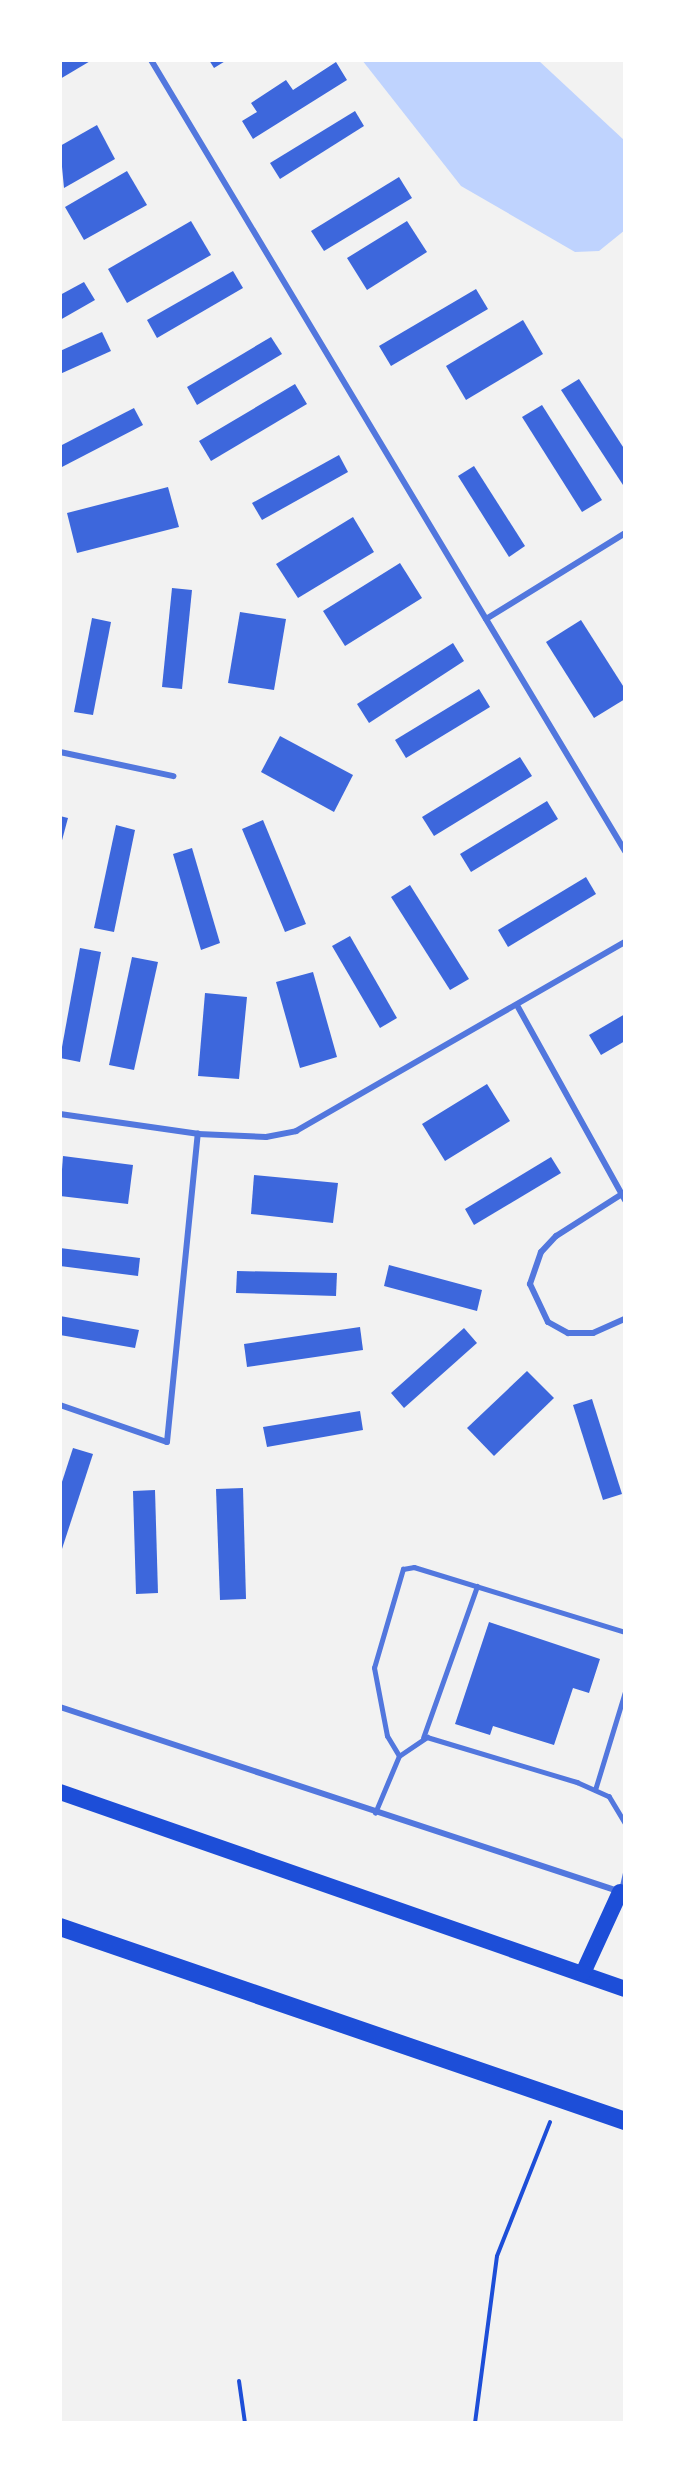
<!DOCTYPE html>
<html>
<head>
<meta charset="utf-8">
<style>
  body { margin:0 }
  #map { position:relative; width:685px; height:2483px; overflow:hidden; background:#f2f2f2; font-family:Inter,sans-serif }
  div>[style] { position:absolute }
  .water>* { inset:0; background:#bfd3fe }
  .building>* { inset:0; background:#3d67dc }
  .path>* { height:4px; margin:-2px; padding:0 2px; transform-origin:2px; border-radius:2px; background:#1d4ed8 }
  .service>* { height:4.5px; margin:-2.25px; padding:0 2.25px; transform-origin:2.25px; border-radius:2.25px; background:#5277de }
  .minor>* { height:6px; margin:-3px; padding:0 3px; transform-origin:3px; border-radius:3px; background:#5277de }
  .trunk>* { height:16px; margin:-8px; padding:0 8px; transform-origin:8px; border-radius:8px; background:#1d4ed8 }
  .motorway>* { height:18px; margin:-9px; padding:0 9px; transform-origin:9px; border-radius:9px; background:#1d4ed8 }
  span { translate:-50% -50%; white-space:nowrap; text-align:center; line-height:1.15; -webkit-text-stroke:6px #fff; paint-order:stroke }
  .frame { position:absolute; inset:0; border:62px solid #fff; pointer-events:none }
</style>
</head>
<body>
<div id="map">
  <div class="water">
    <i style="clip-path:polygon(362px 60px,538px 60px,625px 141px,625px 230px,599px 251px,575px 252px,461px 186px)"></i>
  </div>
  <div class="building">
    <i style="clip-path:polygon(60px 60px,92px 60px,60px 79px)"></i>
    <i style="clip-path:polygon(209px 60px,227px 60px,214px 68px)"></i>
    <i style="clip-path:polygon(336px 62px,347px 80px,253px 139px,242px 121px,257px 112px,251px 103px,286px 80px,293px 90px)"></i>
    <i style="clip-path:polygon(355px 111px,364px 126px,280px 179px,270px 163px)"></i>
    <i style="clip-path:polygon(97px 125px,115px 159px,64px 188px,60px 146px)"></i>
    <i style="clip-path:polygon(127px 171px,147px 205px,84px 240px,65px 207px)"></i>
    <i style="clip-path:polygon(399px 177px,412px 198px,324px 251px,311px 231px)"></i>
    <i style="clip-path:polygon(191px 221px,211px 255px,127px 303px,108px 269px)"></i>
    <i style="clip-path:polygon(407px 221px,427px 252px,367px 290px,347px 258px)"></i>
    <i style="clip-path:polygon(233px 271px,243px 288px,157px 338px,147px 320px)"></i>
    <i style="clip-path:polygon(84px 282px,95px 300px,60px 320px,60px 295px)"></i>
    <i style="clip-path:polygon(476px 289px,488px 309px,391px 366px,379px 346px)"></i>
    <i style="clip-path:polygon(523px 320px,543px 354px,466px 400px,446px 366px)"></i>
    <i style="clip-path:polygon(102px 332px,111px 351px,60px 374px,60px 351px)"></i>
    <i style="clip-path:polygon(271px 337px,282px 354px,197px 405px,187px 387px)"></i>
    <i style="clip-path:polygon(579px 379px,625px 450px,623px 485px,561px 390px)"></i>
    <i style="clip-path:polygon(295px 384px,307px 404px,211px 461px,199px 441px)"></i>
    <i style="clip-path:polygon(542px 405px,602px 500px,582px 512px,522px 417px)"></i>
    <i style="clip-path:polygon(134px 408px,143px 425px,60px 468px,60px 446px)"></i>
    <i style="clip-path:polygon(339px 455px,348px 472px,262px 520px,252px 503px)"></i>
    <i style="clip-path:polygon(474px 466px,525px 546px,509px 557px,458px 476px)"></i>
    <i style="clip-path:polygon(168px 487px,179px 527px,77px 553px,67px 513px)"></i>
    <i style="clip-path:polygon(353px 517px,374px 552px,298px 598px,276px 564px)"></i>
    <i style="clip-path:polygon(400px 563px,422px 598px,345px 646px,323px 611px)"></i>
    <i style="clip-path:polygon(172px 588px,192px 590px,182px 689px,162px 687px)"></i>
    <i style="clip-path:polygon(240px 612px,286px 619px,274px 690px,228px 683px)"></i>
    <i style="clip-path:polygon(92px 618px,111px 622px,93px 715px,74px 712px)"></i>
    <i style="clip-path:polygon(581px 620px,625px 689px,625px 699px,594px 718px,546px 642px)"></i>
    <i style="clip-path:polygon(453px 643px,464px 661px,369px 723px,357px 704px)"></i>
    <i style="clip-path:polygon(479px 689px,490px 707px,406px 758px,395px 740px)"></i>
    <i style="clip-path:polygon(280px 736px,353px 775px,334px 812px,261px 772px)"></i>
    <i style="clip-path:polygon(520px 757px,532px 776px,434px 836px,422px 817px)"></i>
    <i style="clip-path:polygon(547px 801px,558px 819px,471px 872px,460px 854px)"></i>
    <i style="clip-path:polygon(60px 816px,68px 818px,61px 844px,60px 844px)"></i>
    <i style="clip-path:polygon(263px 820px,306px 924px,285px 932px,242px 829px)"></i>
    <i style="clip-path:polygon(116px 825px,135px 830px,114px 932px,94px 928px)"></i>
    <i style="clip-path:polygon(192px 848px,220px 943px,201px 950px,173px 854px)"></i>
    <i style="clip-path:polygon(586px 877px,596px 894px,508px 947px,498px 930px)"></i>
    <i style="clip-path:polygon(410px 885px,469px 979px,450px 990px,391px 897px)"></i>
    <i style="clip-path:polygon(350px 936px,397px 1018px,380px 1028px,332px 946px)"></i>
    <i style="clip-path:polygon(80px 948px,101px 952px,80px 1062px,60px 1058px)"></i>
    <i style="clip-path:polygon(132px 957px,158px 962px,134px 1070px,109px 1065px)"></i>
    <i style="clip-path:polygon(313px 972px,337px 1057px,300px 1068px,276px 982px)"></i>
    <i style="clip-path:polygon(205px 993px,247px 997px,239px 1079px,198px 1076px)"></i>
    <i style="clip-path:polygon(625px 1014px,625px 1041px,601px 1055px,589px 1035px)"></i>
    <i style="clip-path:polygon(487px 1084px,510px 1121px,445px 1161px,422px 1124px)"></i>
    <i style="clip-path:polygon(63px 1156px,133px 1165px,128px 1204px,60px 1196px)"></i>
    <i style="clip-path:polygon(551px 1157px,561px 1173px,474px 1225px,465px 1209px)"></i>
    <i style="clip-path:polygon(254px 1175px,338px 1183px,333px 1223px,251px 1214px)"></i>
    <i style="clip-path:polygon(60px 1248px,140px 1258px,138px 1276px,60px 1266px)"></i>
    <i style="clip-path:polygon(389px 1265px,482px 1290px,477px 1311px,384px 1286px)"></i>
    <i style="clip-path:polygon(237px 1271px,337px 1273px,336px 1296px,236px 1293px)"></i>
    <i style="clip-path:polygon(60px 1316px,139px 1330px,135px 1348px,60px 1335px)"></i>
    <i style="clip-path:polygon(360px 1327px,363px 1350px,247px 1367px,244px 1344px)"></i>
    <i style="clip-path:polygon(464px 1328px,477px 1343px,404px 1408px,391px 1393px)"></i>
    <i style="clip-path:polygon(527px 1371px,554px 1398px,494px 1456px,467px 1428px)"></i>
    <i style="clip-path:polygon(592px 1399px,622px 1494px,603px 1500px,573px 1405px)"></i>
    <i style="clip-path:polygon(360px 1411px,363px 1430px,267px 1447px,263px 1427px)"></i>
    <i style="clip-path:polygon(73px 1448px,93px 1454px,60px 1555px,60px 1488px)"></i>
    <i style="clip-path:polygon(243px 1488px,246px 1599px,220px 1600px,216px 1489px)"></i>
    <i style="clip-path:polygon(155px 1490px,158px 1593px,136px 1594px,133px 1491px)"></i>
    <i style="clip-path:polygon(489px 1622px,600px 1659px,589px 1693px,573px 1688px,554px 1745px,493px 1726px,490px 1735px,455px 1724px)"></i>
  </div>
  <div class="path">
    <i style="left:239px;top:2381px;width:42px;rotate:81.9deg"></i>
    <i style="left:475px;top:2423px;width:168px;rotate:-82.5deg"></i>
    <i style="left:497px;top:2256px;width:144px;rotate:-68.4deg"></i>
  </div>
  <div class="service">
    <i style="left:423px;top:1738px;width:161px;rotate:-70.4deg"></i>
    <i style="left:399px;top:1756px;width:23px;rotate:-121deg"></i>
    <i style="left:387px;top:1736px;width:69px;rotate:-100.8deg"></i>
    <i style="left:374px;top:1668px;width:103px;rotate:-73.7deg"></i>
    <i style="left:403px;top:1569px;width:11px;rotate:-10deg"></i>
    <i style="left:414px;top:1567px;width:221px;rotate:17.1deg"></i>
    <i style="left:595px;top:1790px;width:102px;rotate:-73deg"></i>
    <i style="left:375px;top:1813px;width:62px;rotate:-67.2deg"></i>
    <i style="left:399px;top:1756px;width:34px;rotate:-34deg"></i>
    <i style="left:427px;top:1737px;width:157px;rotate:16.7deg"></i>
    <i style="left:577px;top:1782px;width:35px;rotate:24deg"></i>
    <i style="left:609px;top:1796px;width:31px;rotate:59deg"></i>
    <i style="left:621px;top:1890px;width:17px;rotate:-77deg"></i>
  </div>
  <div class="minor">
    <i style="left:151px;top:60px;width:922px;rotate:59.07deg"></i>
    <i style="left:486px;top:619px;width:163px;rotate:-31.7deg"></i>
    <i style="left:60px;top:752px;width:116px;rotate:12deg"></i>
    <i style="left:518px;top:1007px;width:221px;rotate:61deg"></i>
    <i style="left:60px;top:1114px;width:139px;rotate:8.2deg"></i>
    <i style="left:198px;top:1134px;width:68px;rotate:2.5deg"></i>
    <i style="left:266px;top:1137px;width:31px;rotate:-11deg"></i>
    <i style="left:296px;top:1131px;width:379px;rotate:-29.9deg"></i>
    <i style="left:622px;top:1194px;width:78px;rotate:147.5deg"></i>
    <i style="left:556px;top:1236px;width:22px;rotate:133deg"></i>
    <i style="left:541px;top:1252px;width:34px;rotate:109deg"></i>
    <i style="left:530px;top:1284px;width:42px;rotate:64.7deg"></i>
    <i style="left:548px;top:1322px;width:23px;rotate:29deg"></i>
    <i style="left:568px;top:1333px;width:25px"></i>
    <i style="left:593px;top:1333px;width:35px;rotate:-24deg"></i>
    <i style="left:60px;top:1405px;width:113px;rotate:19.1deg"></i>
    <i style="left:167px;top:1442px;width:310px;rotate:-84.3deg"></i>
    <i style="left:60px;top:1707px;width:588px;rotate:18.25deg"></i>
  </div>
  <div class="trunk">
    <i style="left:60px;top:1792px;width:598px;rotate:19.22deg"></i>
    <i style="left:583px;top:1973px;width:89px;rotate:-65.4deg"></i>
  </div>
  <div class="motorway">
    <i style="left:60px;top:1927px;width:597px;rotate:18.95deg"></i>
  </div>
  <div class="frame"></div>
</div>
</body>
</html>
